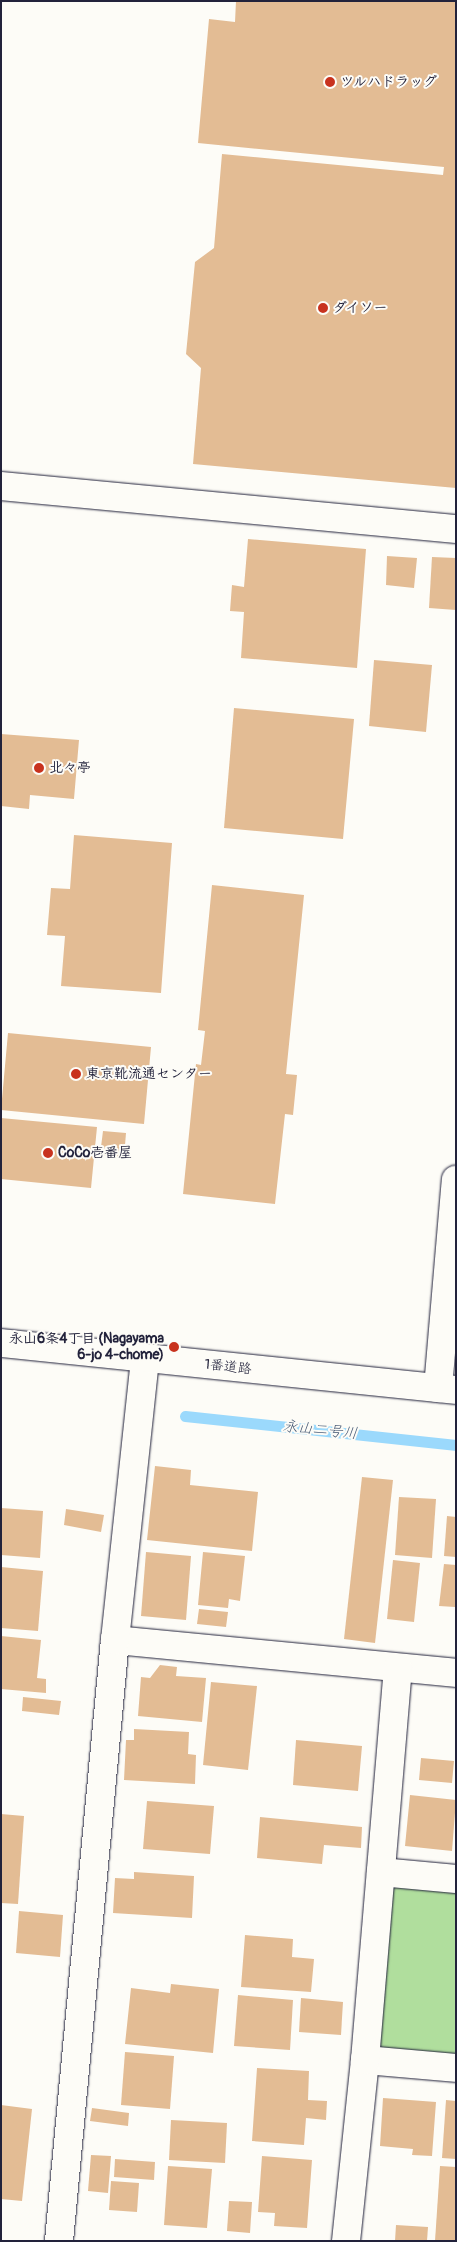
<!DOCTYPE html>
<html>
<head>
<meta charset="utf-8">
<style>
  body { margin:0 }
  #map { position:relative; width:457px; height:2242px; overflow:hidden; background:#fdfcf7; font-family:Pangolin,"Klee One",sans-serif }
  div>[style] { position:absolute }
  .green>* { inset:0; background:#b0de9d }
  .stream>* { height:11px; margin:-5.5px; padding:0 5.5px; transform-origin:5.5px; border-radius:5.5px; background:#9bd9fc }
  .building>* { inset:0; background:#e3bc94 }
  .roads { filter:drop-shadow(0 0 1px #22223b) drop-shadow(0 0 1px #22223b) }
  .street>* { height:28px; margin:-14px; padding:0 14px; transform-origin:14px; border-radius:14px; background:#fdfcf7 }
  .secondary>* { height:28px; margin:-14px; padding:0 14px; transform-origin:14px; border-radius:14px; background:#fdfcf7 }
  .dots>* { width:14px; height:14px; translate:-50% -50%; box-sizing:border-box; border:2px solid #fdfcf7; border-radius:50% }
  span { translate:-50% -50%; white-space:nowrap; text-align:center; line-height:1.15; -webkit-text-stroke:4px #fdfcf7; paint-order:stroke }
  .poi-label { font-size:14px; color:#22223b; font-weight:700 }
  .left { translate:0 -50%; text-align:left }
  .right { translate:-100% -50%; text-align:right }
  .street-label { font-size:14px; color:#22223b }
  .water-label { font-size:15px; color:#465975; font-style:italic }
  .frame { position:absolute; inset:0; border:2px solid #22223b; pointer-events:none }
</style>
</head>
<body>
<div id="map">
  <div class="green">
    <i style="clip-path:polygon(381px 1872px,456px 1879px,456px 2068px,365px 2060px)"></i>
  </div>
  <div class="stream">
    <i style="left:185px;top:1416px;width:273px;rotate:6.1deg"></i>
  </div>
  <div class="building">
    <i style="clip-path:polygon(236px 1px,456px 1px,456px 488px,193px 464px,201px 368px,186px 354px,195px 262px,214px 248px,222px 154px,443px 175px,444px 167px,198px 143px,209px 19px,235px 22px)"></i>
    <i style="clip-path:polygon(248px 539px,366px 549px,357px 668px,241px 658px,244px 612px,230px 611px,232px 585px,244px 587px)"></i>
    <i style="clip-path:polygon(387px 556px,417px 558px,414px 588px,386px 585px)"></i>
    <i style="clip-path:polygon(432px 557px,456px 558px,456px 610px,429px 608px)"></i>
    <i style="clip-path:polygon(374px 660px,432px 665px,426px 732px,369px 726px)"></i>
    <i style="clip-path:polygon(234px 708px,354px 719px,343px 839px,224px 828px)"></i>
    <i style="clip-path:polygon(1px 734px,79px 740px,74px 799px,30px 795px,29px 809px,1px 806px)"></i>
    <i style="clip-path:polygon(74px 835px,172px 843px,161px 993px,61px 986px,65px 936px,47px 935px,51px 888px,70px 889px)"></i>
    <i style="clip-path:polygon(212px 885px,304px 895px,286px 1074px,297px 1075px,293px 1115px,285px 1114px,275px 1204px,183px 1194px,196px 1064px,201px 1065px,205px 1031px,198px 1030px)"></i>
    <i style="clip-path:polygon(8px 1033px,151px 1047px,144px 1124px,1px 1110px)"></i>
    <i style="clip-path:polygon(1px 1118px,97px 1127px,91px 1188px,1px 1179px)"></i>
    <i style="clip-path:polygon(103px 1131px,126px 1133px,124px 1157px,100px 1155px)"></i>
    <i style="clip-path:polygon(155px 1466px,191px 1470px,190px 1485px,258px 1492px,252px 1551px,147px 1540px)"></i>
    <i style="clip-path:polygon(362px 1477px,393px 1480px,375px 1643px,344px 1639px)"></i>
    <i style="clip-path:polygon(399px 1497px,436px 1499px,432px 1558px,395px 1555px)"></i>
    <i style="clip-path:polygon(1px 1508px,43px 1511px,40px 1558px,1px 1555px)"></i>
    <i style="clip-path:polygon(66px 1509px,104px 1515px,101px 1532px,64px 1525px)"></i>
    <i style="clip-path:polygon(447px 1516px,456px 1517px,456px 1557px,444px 1556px)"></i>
    <i style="clip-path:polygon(146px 1552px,191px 1556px,186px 1620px,141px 1616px)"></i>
    <i style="clip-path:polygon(203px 1552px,245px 1556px,240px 1601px,229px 1599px,228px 1608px,198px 1605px)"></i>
    <i style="clip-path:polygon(393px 1560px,420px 1563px,414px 1622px,387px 1619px)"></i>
    <i style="clip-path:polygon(444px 1564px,456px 1565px,455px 1607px,439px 1606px)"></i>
    <i style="clip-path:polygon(1px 1567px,43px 1571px,38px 1631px,1px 1628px)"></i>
    <i style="clip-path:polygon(199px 1609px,228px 1612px,226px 1627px,197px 1624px)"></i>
    <i style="clip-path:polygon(1px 1636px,41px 1640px,37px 1678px,46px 1679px,46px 1693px,1px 1689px)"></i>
    <i style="clip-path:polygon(160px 1665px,177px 1667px,176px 1676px,206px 1678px,202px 1722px,138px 1716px,141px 1677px,150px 1678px)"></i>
    <i style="clip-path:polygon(211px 1682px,257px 1686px,248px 1770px,203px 1765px)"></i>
    <i style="clip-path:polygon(23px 1697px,61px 1701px,59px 1715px,22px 1711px)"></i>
    <i style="clip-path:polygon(134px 1729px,189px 1732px,188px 1754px,196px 1755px,195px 1784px,124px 1780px,126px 1740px,134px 1740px)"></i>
    <i style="clip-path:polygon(296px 1740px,362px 1746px,358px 1791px,293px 1785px)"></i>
    <i style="clip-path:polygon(421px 1758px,454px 1761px,452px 1783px,419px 1780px)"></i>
    <i style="clip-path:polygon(410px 1795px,456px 1800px,452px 1851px,405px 1846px)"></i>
    <i style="clip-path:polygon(147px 1801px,214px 1806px,210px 1854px,143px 1849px)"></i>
    <i style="clip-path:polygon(1px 1814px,24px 1816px,18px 1904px,1px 1903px)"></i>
    <i style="clip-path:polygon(260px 1817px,362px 1827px,361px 1848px,324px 1845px,322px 1864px,257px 1858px)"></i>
    <i style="clip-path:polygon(134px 1872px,194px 1876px,192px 1918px,113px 1913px,115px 1878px,134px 1879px)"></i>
    <i style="clip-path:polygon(19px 1911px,63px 1915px,60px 1957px,16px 1953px)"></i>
    <i style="clip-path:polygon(245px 1935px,293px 1939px,292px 1957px,314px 1959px,311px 1992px,241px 1987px)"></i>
    <i style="clip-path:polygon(171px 1984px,219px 1989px,213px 2053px,125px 2044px,131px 1988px,170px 1993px)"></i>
    <i style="clip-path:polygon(238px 1995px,293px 2000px,290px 2050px,234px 2046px)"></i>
    <i style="clip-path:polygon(301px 1998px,343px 2002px,341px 2035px,299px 2032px)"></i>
    <i style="clip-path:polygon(125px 2052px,174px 2056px,170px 2109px,121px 2105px)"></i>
    <i style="clip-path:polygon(257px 2068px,309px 2071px,308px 2100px,327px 2101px,326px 2120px,306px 2118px,304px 2145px,252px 2141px)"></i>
    <i style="clip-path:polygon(383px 2098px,436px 2102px,432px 2156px,412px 2155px,413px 2149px,380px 2146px)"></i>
    <i style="clip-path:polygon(446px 2100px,456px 2101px,456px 2159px,442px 2158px)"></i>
    <i style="clip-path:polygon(1px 2105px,32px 2109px,22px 2201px,1px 2199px)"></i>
    <i style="clip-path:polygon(92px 2108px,129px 2113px,128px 2126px,90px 2121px)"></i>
    <i style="clip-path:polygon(171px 2120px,227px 2123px,225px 2163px,169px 2160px)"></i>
    <i style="clip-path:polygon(91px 2155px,111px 2156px,108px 2193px,88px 2191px)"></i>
    <i style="clip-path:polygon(262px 2156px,312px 2160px,307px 2228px,274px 2226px,275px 2213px,258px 2212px)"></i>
    <i style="clip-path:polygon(115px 2159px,155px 2162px,154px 2180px,114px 2177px)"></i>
    <i style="clip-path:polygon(168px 2166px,212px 2169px,207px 2228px,164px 2225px)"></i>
    <i style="clip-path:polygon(440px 2166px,456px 2167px,456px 2241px,435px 2241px)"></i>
    <i style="clip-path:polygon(111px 2181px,139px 2183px,137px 2212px,109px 2210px)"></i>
    <i style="clip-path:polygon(229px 2201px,252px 2202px,250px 2233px,227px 2231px)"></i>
    <i style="clip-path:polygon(396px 2225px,428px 2227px,427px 2241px,395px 2241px)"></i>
  </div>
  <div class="roads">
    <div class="street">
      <i style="left:1px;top:486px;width:457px;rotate:5.4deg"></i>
      <i style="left:438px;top:1388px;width:209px;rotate:-85.1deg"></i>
      <i style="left:115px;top:1640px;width:343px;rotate:5.5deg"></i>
      <i style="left:381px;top:1872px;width:75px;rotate:5.3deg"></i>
      <i style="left:365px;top:2060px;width:91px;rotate:5deg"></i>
      <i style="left:59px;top:2241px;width:604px;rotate:-84.68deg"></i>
      <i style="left:115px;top:1640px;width:283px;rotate:-83.9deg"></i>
      <i style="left:346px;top:2241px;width:182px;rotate:-84deg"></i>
      <i style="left:365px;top:2060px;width:393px;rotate:-85.2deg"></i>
    </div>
    <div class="secondary">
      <i style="left:1px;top:1343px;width:457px;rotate:5.9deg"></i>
    </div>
  </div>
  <div class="dots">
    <i style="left:330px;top:82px;background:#c8321e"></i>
    <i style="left:323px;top:308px;background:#c8321e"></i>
    <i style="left:39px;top:768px;background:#c8321e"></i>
    <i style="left:76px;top:1074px;background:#c8321e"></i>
    <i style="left:48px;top:1153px;background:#c8321e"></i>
    <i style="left:174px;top:1347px;background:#c8321e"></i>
  </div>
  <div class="poi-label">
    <span class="left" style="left:340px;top:82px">ツルハドラッグ</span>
    <span class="left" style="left:333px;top:308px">ダイソー</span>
    <span class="left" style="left:49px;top:768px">北々亭</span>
    <span class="left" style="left:86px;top:1074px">東京靴流通センター</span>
    <span class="left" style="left:58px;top:1153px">CoCo壱番屋</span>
    <span class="right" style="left:164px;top:1347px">永山6条4丁目 (Nagayama<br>6-jo 4-chome)</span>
  </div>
  <div class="street-label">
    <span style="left:228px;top:1367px;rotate:6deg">1番道路</span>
  </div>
  <div class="water-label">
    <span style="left:320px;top:1430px;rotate:6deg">永山二号川</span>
  </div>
  <div class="frame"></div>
</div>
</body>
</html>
